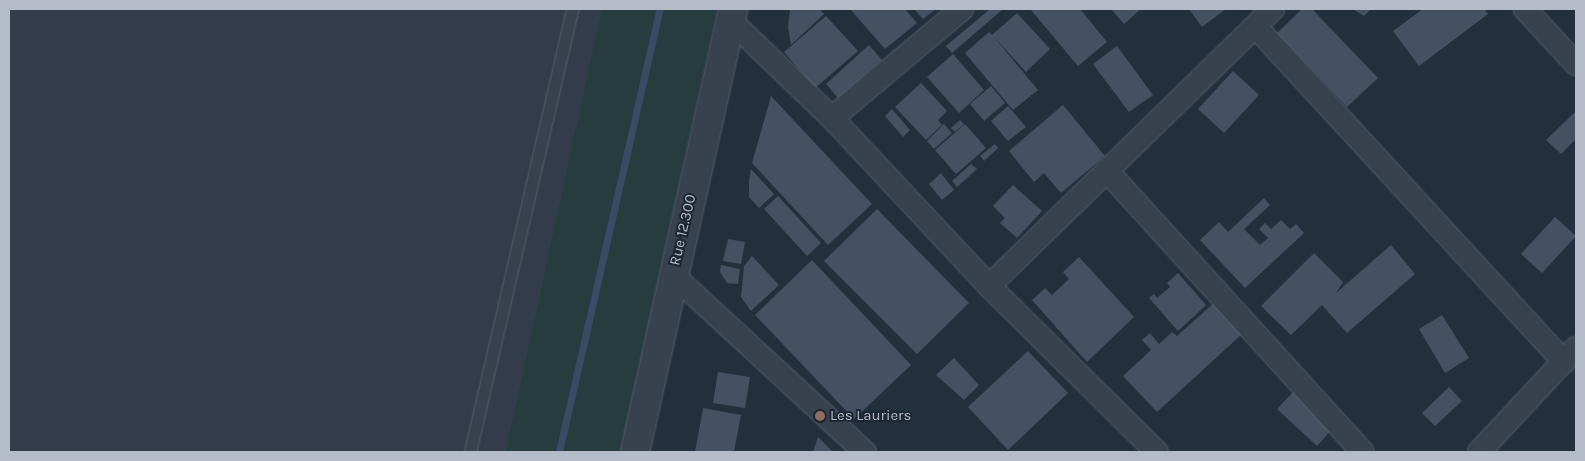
<!DOCTYPE html>
<html>
<head>
<meta charset="utf-8">
<style>
  body { margin:0 }
  #map { position:relative; width:1585px; height:461px; overflow:hidden; background:#242f3e; font-family:Karla,sans-serif }
  div>[style] { position:absolute }
  .airport>* { inset:0; background:#323c4b }
  .green>* { inset:0; background:#263c3f }
  .stream>* { height:7px; margin:-3.5px; padding:0 3.5px; transform-origin:3.5px; border-radius:3.5px; background:#394c67 }
  .building>* { inset:0; background:#455162 }
  .roads { filter:drop-shadow(0 0 1px #565f6c) drop-shadow(0 0 1px #565f6c) }
  .service>* { height:11px; margin:-5.5px; padding:0 5.5px; transform-origin:5.5px; border-radius:5.5px; background:#38414e }
  .minor>* { height:22px; margin:-11px; padding:0 11px; transform-origin:11px; border-radius:11px; background:#38414e }
  .tertiary>* { height:28px; margin:-14px; padding:0 14px; transform-origin:14px; border-radius:14px; background:#38414e }
  .dots>* { width:14px; height:14px; translate:-50% -50%; box-sizing:border-box; border:2px solid #1d2633; border-radius:50% }
  span { translate:-50% -50%; white-space:nowrap; text-align:center; line-height:1.15; -webkit-text-stroke:4px #1d2633; paint-order:stroke }
  .street-label { font-size:15px; color:#b4bcc9 }
  .poi-label { font-size:15px; color:#b4bcc9 }
  .left { translate:0 -50%; text-align:left }
  .frame { position:absolute; inset:0; border:10px solid #b4bcc9; pointer-events:none }
</style>
</head>
<body>
<div id="map">
  <div class="airport">
    <i style="clip-path:polygon(9px 9px,717px 9px,620px 452px,9px 452px)"></i>
  </div>
  <div class="green">
    <i style="clip-path:polygon(602px 9px,717px 9px,620px 452px,506px 452px)"></i>
  </div>
  <div class="stream">
    <i style="left:559px;top:452px;width:454px;rotate:-77.2deg"></i>
  </div>
  <div class="building">
    <i style="clip-path:polygon(790px 9px,819px 9px,824px 14px,791px 45px,788px 27px)"></i>
    <i style="clip-path:polygon(850px 9px,905px 9px,917px 23px,885px 49px)"></i>
    <i style="clip-path:polygon(914px 9px,936px 9px,923px 19px)"></i>
    <i style="clip-path:polygon(990px 9px,1003px 9px,952px 53px,946px 46px)"></i>
    <i style="clip-path:polygon(1033px 9px,1080px 9px,1107px 42px,1078px 66px,1031px 10px)"></i>
    <i style="clip-path:polygon(1111px 9px,1141px 9px,1124px 24px)"></i>
    <i style="clip-path:polygon(1189px 9px,1226px 9px,1202px 27px)"></i>
    <i style="clip-path:polygon(1302px 9px,1312px 9px,1378px 78px,1347px 107px,1277px 33px)"></i>
    <i style="clip-path:polygon(1353px 9px,1371px 9px,1364px 16px)"></i>
    <i style="clip-path:polygon(1423px 9px,1484px 9px,1488px 14px,1419px 66px,1393px 31px)"></i>
    <i style="clip-path:polygon(1017px 13px,1050px 49px,1026px 72px,994px 37px,1038px 90px,1013px 110px,965px 53px,989px 32px,992px 35px)"></i>
    <i style="clip-path:polygon(826px 16px,858px 51px,815px 88px,784px 52px)"></i>
    <i style="clip-path:polygon(869px 45px,882px 60px,838px 98px,826px 84px)"></i>
    <i style="clip-path:polygon(1117px 46px,1153px 95px,1129px 112px,1093px 64px)"></i>
    <i style="clip-path:polygon(953px 54px,984px 90px,959px 113px,927px 77px)"></i>
    <i style="clip-path:polygon(1233px 71px,1259px 95px,1224px 133px,1198px 109px)"></i>
    <i style="clip-path:polygon(921px 83px,947px 111px,938px 120px,942px 125px,926px 140px,895px 107px)"></i>
    <i style="clip-path:polygon(991px 86px,1005px 103px,984px 121px,970px 104px)"></i>
    <i style="clip-path:polygon(771px 96px,872px 204px,828px 245px,752px 163px)"></i>
    <i style="clip-path:polygon(1063px 105px,1105px 156px,1061px 193px,1044px 173px,1034px 182px,1009px 151px)"></i>
    <i style="clip-path:polygon(1008px 106px,1026px 127px,1008px 141px,991px 121px)"></i>
    <i style="clip-path:polygon(892px 109px,910px 130px,903px 137px,885px 116px)"></i>
    <i style="clip-path:polygon(1576px 111px,1576px 139px,1561px 154px,1546px 140px)"></i>
    <i style="clip-path:polygon(960px 120px,964px 124px,955px 132px,951px 128px)"></i>
    <i style="clip-path:polygon(944px 124px,952px 133px,934px 149px,927px 141px)"></i>
    <i style="clip-path:polygon(965px 124px,986px 148px,956px 174px,935px 150px)"></i>
    <i style="clip-path:polygon(995px 144px,998px 148px,984px 161px,980px 156px)"></i>
    <i style="clip-path:polygon(971px 164px,977px 169px,957px 187px,952px 181px)"></i>
    <i style="clip-path:polygon(751px 169px,774px 194px,759px 208px,749px 197px,749px 180px)"></i>
    <i style="clip-path:polygon(941px 173px,954px 190px,942px 200px,929px 184px)"></i>
    <i style="clip-path:polygon(1013px 185px,1042px 211px,1017px 238px,1000px 223px,1005px 218px,993px 206px)"></i>
    <i style="clip-path:polygon(778px 196px,821px 243px,807px 256px,764px 209px)"></i>
    <i style="clip-path:polygon(1264px 198px,1270px 205px,1244px 229px,1260px 245px,1268px 238px,1259px 229px,1265px 223px,1271px 229px,1281px 220px,1290px 229px,1296px 224px,1304px 233px,1245px 288px,1200px 240px,1219px 222px,1228px 232px)"></i>
    <i style="clip-path:polygon(877px 209px,969px 303px,917px 354px,824px 261px)"></i>
    <i style="clip-path:polygon(1555px 217px,1576px 236px,1542px 273px,1521px 254px)"></i>
    <i style="clip-path:polygon(728px 239px,745px 242px,741px 264px,723px 261px)"></i>
    <i style="clip-path:polygon(1391px 245px,1415px 274px,1347px 333px,1322px 305px,1291px 335px,1261px 306px,1314px 253px,1343px 282px,1336px 293px)"></i>
    <i style="clip-path:polygon(752px 256px,779px 285px,751px 311px,741px 297px,744px 266px)"></i>
    <i style="clip-path:polygon(1079px 257px,1134px 317px,1087px 362px,1032px 300px,1045px 288px,1052px 295px,1069px 279px,1063px 272px)"></i>
    <i style="clip-path:polygon(812px 260px,911px 365px,854px 419px,755px 315px)"></i>
    <i style="clip-path:polygon(721px 265px,740px 269px,738px 284px,727px 283px,720px 272px)"></i>
    <i style="clip-path:polygon(1178px 273px,1206px 305px,1178px 331px,1149px 298px,1154px 294px,1157px 298px,1170px 287px,1167px 283px)"></i>
    <i style="clip-path:polygon(1214px 303px,1242px 334px,1157px 412px,1123px 376px,1151px 350px,1142px 340px,1150px 333px,1159px 344px,1172px 332px,1177px 336px)"></i>
    <i style="clip-path:polygon(1442px 315px,1469px 358px,1445px 373px,1419px 329px)"></i>
    <i style="clip-path:polygon(1028px 351px,1068px 393px,1008px 450px,968px 407px)"></i>
    <i style="clip-path:polygon(954px 358px,979px 385px,964px 400px,936px 375px)"></i>
    <i style="clip-path:polygon(718px 372px,750px 377px,745px 408px,713px 403px)"></i>
    <i style="clip-path:polygon(1449px 387px,1462px 401px,1435px 426px,1422px 413px)"></i>
    <i style="clip-path:polygon(1293px 392px,1333px 428px,1317px 446px,1277px 409px)"></i>
    <i style="clip-path:polygon(703px 408px,741px 415px,734px 452px,695px 452px)"></i>
    <i style="clip-path:polygon(818px 437px,833px 452px,813px 452px)"></i>
  </div>
  <div class="roads">
    <div class="service">
      <i style="left:470px;top:452px;width:455px;rotate:-77deg"></i>
    </div>
    <div class="minor">
      <i style="left:1525px;top:9px;width:75px;rotate:47.2deg"></i>
      <i style="left:730px;top:20px;width:141px;rotate:43.9deg"></i>
      <i style="left:832px;top:118px;width:230px;rotate:46.9deg"></i>
      <i style="left:989px;top:286px;width:236px;rotate:44.7deg"></i>
      <i style="left:1256px;top:27px;width:455px;rotate:47.4deg"></i>
      <i style="left:832px;top:118px;width:170px;rotate:-40deg"></i>
      <i style="left:1107px;top:171px;width:380px;rotate:47.7deg"></i>
      <i style="left:673px;top:275px;width:261px;rotate:42.7deg"></i>
      <i style="left:989px;top:286px;width:397px;rotate:-44.3deg"></i>
      <i style="left:1479px;top:452px;width:142px;rotate:-47deg"></i>
    </div>
    <div class="tertiary">
      <i style="left:635px;top:452px;width:454px;rotate:-77.5deg"></i>
    </div>
  </div>
  <div class="dots">
    <i style="left:820px;top:416px;background:#8d6e63"></i>
  </div>
  <div class="street-label">
    <span style="left:683px;top:230px;rotate:-77deg">Rue 12.300</span>
  </div>
  <div class="poi-label">
    <span class="left" style="left:830px;top:416px">Les Lauriers</span>
  </div>
  <div class="frame"></div>
</div>
</body>
</html>
